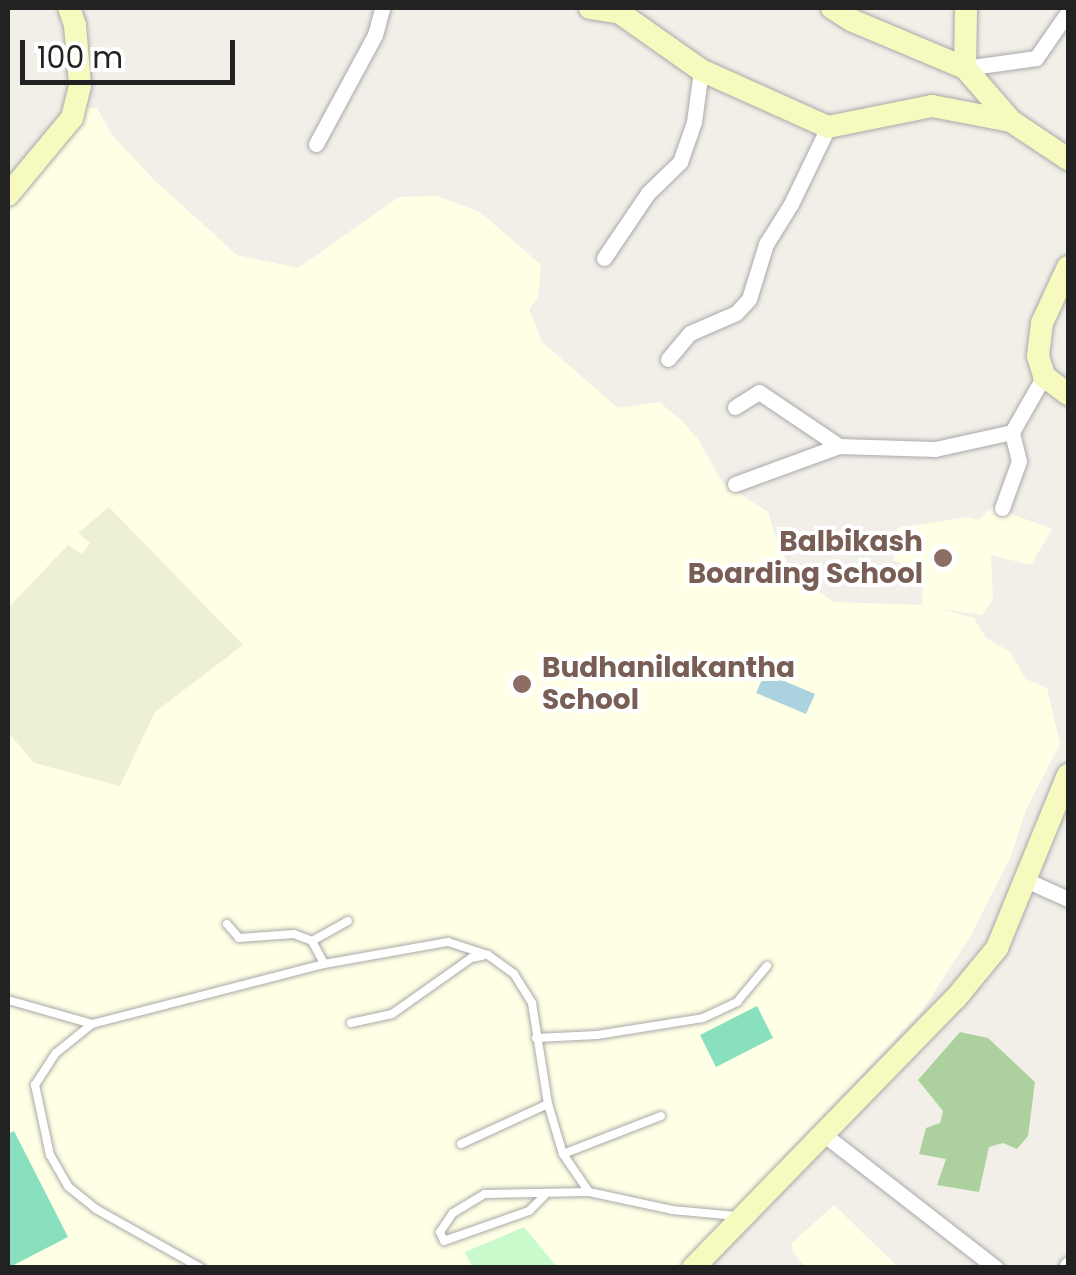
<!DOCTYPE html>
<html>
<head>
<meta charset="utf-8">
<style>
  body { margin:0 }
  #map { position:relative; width:1076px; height:1275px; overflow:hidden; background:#f2efe9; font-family:Poppins,sans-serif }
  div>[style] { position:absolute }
  .education>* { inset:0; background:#ffffe5 }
  .farmland>* { inset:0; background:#eef0d5 }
  .forest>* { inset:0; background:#add19e }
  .park>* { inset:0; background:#c8facc }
  .pitch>* { inset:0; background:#88e0be }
  .water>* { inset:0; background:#aad3df }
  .roads { filter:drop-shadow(0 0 2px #a9a9a9) drop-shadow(0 0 2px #a9a9a9) }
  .lane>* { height:8px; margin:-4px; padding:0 4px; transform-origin:4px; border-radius:4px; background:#fff }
  .street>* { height:15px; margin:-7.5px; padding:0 7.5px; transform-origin:7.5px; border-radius:7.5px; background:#fff }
  .secondary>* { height:22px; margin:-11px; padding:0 11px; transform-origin:11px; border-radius:11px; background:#f7fabf }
  .dots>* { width:28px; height:28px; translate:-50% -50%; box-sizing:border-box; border:5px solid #fff; border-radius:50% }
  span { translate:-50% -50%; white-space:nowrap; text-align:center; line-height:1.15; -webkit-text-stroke:8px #fff; paint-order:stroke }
  .education-label { font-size:28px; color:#785e54; font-weight:700 }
  .right { translate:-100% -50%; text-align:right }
  .left { translate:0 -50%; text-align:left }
  .frame { position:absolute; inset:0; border:10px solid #222; pointer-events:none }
  .scale { position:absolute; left:20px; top:40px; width:215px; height:45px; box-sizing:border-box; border:5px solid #222; border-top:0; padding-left:12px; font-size:30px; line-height:35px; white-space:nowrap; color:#222; -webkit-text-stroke:8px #fff; paint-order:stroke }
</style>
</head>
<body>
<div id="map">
  <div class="education">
    <i style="clip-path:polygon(82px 107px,97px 108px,112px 135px,153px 179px,237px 255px,298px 268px,399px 197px,437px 196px,480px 212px,541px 265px,538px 297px,529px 309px,542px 342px,618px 408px,659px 402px,681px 420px,698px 439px,722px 482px,768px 512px,778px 546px,794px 574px,834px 602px,922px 605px,923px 570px,894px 561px,897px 528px,967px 517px,979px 520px,992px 507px,1052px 529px,1031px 565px,991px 555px,993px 599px,982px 615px,942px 609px,974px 618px,986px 638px,1010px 652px,1026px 679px,1047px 688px,1060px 744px,1026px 810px,1011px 856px,970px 937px,922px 1011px,680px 1267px,8px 1267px,8px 201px)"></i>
    <i style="clip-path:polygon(834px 1205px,894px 1263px,898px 1267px,806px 1267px,793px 1253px,792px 1243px)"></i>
  </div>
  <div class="farmland">
    <i style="clip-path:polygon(109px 507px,243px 645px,155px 712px,120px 786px,34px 763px,8px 732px,8px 608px,68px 545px,82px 554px,90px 543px,78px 533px)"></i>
  </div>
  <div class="forest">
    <i style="clip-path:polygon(960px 1032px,988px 1038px,1035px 1082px,1028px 1136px,1017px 1149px,1003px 1143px,989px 1147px,979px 1192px,937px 1185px,946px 1159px,919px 1154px,926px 1128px,940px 1123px,943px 1111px,918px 1080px)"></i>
  </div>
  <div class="park">
    <i style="clip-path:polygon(524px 1227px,557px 1267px,472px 1267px,465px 1252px)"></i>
  </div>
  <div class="pitch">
    <i style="clip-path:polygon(757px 1006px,773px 1038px,716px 1067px,700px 1035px)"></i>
    <i style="clip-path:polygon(14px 1131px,68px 1237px,8px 1268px,8px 1134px)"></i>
  </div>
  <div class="water">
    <i style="clip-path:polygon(765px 673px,815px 694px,806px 714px,756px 693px)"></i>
  </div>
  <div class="roads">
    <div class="lane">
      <i style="left:227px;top:924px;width:18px;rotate:49deg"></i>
      <i style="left:239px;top:938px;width:55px;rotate:-4.2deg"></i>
      <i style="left:294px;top:934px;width:19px;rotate:21deg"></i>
      <i style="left:312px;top:941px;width:26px;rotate:62deg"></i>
      <i style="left:312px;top:941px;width:41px;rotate:-29.1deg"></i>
      <i style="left:8px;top:1000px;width:87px;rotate:15.9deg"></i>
      <i style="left:351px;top:1023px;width:42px;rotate:-12.4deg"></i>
      <i style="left:392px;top:1014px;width:97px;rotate:-35.3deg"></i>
      <i style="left:471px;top:958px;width:11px;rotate:-10deg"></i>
      <i style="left:536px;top:1038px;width:61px;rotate:-2.8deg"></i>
      <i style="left:597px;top:1035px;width:107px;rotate:-9.1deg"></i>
      <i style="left:703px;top:1018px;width:38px;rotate:-25deg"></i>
      <i style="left:737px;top:1002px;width:47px;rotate:-50.2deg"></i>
      <i style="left:461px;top:1144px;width:96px;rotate:-24.7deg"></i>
      <i style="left:563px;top:1154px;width:105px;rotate:-21.2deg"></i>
      <i style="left:544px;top:1196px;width:21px;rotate:135deg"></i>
      <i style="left:529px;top:1211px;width:90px;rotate:160.6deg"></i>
      <i style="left:444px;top:1241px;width:10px;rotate:-114deg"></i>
      <i style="left:440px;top:1232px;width:23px;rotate:-56deg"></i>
      <i style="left:453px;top:1213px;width:37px;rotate:-31deg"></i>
      <i style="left:485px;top:1194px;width:104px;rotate:-1.1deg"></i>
      <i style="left:201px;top:1268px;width:120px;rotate:-150.7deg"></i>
      <i style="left:96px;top:1209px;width:36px;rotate:-141deg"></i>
      <i style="left:68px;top:1186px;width:36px;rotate:-120deg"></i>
      <i style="left:50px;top:1155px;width:72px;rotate:-102.1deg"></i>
      <i style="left:35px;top:1085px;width:38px;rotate:-57deg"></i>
      <i style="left:56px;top:1053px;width:46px;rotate:-38.9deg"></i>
      <i style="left:92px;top:1024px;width:240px;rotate:-14.5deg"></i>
      <i style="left:324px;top:964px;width:126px;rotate:-10.1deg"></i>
      <i style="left:448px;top:942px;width:42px;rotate:18deg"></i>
      <i style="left:488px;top:955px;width:32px;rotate:36deg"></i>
      <i style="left:514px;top:974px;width:34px;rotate:58deg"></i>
      <i style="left:532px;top:1003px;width:102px;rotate:81deg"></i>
      <i style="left:548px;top:1104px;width:52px;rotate:73.3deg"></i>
      <i style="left:563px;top:1154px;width:46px;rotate:55.6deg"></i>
      <i style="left:589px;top:1192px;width:85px;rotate:12.2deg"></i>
      <i style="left:672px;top:1210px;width:65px;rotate:5.3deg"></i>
    </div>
    <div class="street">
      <i style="left:965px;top:68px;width:72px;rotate:-8deg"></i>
      <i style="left:1036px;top:58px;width:56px;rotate:-55.2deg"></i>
      <i style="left:316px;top:144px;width:124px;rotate:-61.6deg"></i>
      <i style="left:375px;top:35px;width:28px;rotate:-75deg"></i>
      <i style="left:604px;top:258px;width:78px;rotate:-55.9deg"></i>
      <i style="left:648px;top:193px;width:45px;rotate:-44.1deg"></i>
      <i style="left:680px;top:162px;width:42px;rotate:-70.7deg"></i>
      <i style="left:694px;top:122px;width:52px;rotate:-82.3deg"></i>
      <i style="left:668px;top:359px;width:34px;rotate:-50deg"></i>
      <i style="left:690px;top:333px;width:50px;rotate:-23.5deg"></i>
      <i style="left:736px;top:313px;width:19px;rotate:-47deg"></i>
      <i style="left:749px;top:299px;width:58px;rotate:-72.8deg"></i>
      <i style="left:766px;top:244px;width:47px;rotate:-58deg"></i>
      <i style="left:791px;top:204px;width:85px;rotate:-64.3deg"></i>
      <i style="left:735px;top:407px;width:28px;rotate:-32deg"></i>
      <i style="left:759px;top:392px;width:97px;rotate:34deg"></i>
      <i style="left:735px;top:484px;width:111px;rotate:-20.1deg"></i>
      <i style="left:839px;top:446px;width:96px;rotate:1.8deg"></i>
      <i style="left:935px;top:449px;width:79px;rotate:-12.4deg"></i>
      <i style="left:1012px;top:432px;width:64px;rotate:-60.3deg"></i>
      <i style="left:1002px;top:508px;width:50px;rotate:-70.1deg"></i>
      <i style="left:1019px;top:461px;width:30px;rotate:-104deg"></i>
      <i style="left:1028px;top:881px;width:44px;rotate:24.2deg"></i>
      <i style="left:822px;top:1133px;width:220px;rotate:37.8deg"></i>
      <i style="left:1066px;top:1268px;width:4px;rotate:-63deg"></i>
    </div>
    <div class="secondary">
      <i style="left:590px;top:8px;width:30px;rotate:9deg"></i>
      <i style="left:620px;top:13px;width:99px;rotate:35.1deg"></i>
      <i style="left:701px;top:70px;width:139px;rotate:24.2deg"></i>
      <i style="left:828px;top:127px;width:106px;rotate:-11.4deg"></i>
      <i style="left:932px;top:106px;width:80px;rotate:10.8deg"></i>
      <i style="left:1011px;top:121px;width:69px;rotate:33.7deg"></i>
      <i style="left:832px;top:8px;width:22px;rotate:32deg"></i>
      <i style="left:851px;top:20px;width:124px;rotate:22.8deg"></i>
      <i style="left:965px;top:68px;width:70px;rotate:49deg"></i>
      <i style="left:965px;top:68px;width:60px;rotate:-89deg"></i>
      <i style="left:8px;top:195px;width:100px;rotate:-50.3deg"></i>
      <i style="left:72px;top:118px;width:34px;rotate:-76deg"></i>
      <i style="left:80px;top:85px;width:60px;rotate:-94.8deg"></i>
      <i style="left:75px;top:25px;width:18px;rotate:-109deg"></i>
      <i style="left:1068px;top:267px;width:62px;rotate:114.9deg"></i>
      <i style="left:1042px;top:323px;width:33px;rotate:97deg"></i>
      <i style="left:1038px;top:356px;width:21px;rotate:73deg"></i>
      <i style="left:1044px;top:376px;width:30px;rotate:37deg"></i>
      <i style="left:693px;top:1268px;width:377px;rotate:-45.8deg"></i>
      <i style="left:956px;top:998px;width:65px;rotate:-50.6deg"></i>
      <i style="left:997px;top:948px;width:187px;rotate:-67.7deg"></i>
    </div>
  </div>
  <div class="dots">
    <i style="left:943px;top:558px;background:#8d6e63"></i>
    <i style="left:522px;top:684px;background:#8d6e63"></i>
  </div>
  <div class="education-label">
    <span class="right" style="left:923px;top:558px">Balbikash<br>Boarding School</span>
    <span class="left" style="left:542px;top:684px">Budhanilakantha<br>School</span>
  </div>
  <div class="frame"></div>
  <div class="scale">100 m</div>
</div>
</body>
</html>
